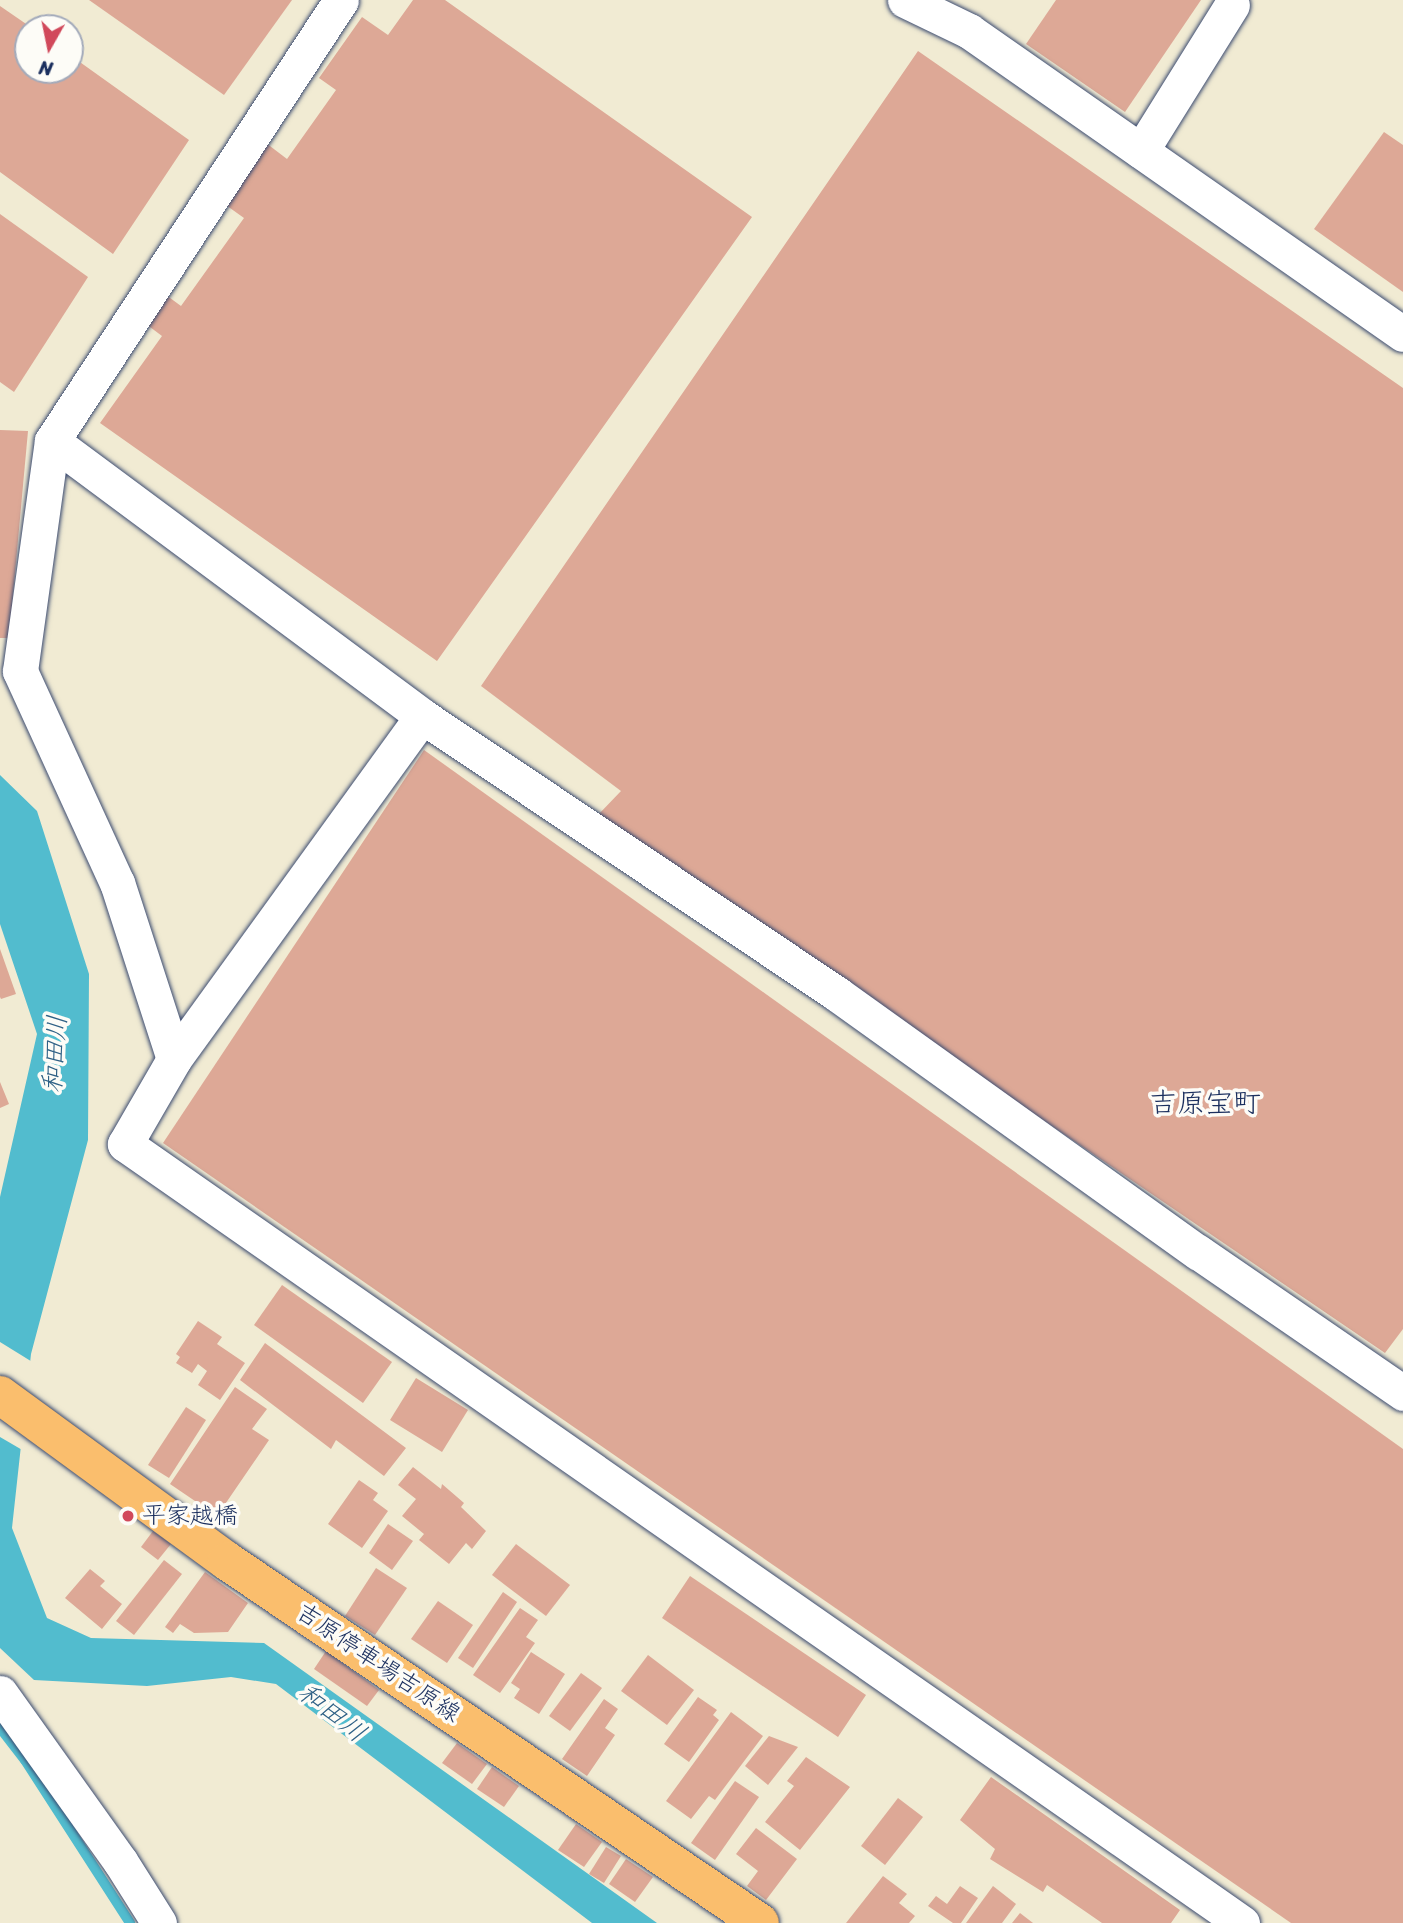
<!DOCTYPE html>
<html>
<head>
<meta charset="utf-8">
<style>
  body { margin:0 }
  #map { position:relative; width:1403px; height:1923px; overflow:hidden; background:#f1ebd3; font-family:Sriracha,"Klee One",sans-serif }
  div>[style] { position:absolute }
  .water>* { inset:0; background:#52bcce }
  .pier>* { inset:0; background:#f1ebd3 }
  .stream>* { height:10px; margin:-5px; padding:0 5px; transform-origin:5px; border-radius:5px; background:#52bcce }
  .building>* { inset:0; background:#dda896 }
  .roads { filter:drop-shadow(0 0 2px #3b4b70) drop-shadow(0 0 2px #3b4b70) }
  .minor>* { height:35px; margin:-17.5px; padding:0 17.5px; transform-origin:17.5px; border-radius:17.5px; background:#fff }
  .major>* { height:38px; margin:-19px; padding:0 19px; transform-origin:19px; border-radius:19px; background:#fabe6d }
  .dots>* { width:19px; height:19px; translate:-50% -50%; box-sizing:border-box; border:4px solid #fdfcf7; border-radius:50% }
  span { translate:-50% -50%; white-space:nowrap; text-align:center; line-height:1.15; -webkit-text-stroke:7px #fdfcf7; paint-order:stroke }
  .poi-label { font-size:24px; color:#1b2f5e }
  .left { translate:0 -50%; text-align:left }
  .street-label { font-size:24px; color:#1b2f5e }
  .water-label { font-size:26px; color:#2e6085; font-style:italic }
  .quarter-label { font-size:28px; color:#1b2f5e }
  .north { position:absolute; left:14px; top:14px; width:70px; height:70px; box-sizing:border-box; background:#fdfcf7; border:2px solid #a3aaba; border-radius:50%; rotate:189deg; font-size:19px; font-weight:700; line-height:28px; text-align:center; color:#1b2f5e }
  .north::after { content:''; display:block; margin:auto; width:24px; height:32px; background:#d1495b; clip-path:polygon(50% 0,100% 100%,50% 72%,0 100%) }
</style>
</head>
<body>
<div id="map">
  <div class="water">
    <i style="clip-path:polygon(0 775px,37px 811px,89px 974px,88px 1140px,31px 1354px,12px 1528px,47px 1618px,91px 1638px,264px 1643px,657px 1923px,592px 1923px,276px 1684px,231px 1677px,147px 1686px,34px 1680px,0 1648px,0 1197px,37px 1034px,0 924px)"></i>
  </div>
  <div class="pier">
    <i style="clip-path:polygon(0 1342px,34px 1363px,24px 1451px,0 1437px)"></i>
  </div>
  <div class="stream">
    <i style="left:0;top:1728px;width:41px;rotate:52deg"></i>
    <i style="left:25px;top:1760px;width:194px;rotate:57.2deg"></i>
  </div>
  <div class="building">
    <i style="clip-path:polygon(89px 0,292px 0,224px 95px)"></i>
    <i style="clip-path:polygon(413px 0,445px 0,752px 217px,437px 661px,100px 423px,162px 336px,146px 324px,166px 295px,181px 306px,244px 218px,223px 203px,266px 143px,287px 159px,336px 90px,319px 78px,362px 17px,388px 35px)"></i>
    <i style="clip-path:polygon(1056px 0,1201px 0,1125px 112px,1026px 44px)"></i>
    <i style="clip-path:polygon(0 6px,32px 28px,28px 28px,28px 70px,70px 70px,70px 55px,189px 140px,113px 254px,0 172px)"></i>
    <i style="clip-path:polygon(918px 51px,1403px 388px,1403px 1329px,1385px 1353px,597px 816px,621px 791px,481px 686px)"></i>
    <i style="clip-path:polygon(1384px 132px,1403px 145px,1403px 292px,1314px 229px)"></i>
    <i style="clip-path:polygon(0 214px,88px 277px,14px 392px,0 382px)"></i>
    <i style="clip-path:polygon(0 430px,28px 431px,9px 638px,0 638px)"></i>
    <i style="clip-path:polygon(424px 750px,1403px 1449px,1403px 1923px,1291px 1923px,163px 1143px)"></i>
    <i style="clip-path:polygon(0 949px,16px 994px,1px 999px,0 997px)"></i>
    <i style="clip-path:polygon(0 1082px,9px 1104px,0 1108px)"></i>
    <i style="clip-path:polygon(282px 1285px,392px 1362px,363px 1403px,254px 1325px)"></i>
    <i style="clip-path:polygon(198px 1321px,222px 1337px,217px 1344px,245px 1363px,220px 1400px,198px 1385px,207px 1371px,198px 1364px,192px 1373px,176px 1363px,180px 1357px,176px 1354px)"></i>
    <i style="clip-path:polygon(265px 1343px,406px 1448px,384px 1476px,336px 1440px,331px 1449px,240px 1380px)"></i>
    <i style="clip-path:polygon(416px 1378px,468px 1410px,442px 1452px,390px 1420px)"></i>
    <i style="clip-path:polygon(235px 1387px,267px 1409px,252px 1429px,269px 1440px,217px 1516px,170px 1484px)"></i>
    <i style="clip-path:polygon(186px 1407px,206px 1420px,169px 1478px,148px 1465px)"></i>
    <i style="clip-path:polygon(413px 1467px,441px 1489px,442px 1484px,464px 1503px,461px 1507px,486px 1531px,472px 1549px,466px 1543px,449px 1564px,419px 1540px,424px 1534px,402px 1516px,416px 1499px,398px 1485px)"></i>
    <i style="clip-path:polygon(359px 1480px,378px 1493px,373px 1500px,388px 1511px,362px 1548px,328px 1524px)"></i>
    <i style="clip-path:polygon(388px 1524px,413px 1541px,392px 1570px,369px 1553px)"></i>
    <i style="clip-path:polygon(153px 1531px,171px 1544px,158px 1560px,141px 1547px)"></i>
    <i style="clip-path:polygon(516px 1544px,570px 1585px,546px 1616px,492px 1575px)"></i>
    <i style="clip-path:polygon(164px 1560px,182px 1574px,134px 1635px,116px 1621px)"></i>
    <i style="clip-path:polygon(376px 1568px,407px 1588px,375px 1635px,345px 1616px)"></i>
    <i style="clip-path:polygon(90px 1569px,105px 1581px,100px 1586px,122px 1604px,102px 1629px,65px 1598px)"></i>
    <i style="clip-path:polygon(205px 1572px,248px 1603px,228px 1632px,194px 1633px,180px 1624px,173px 1633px,165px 1627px)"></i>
    <i style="clip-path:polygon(690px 1576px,866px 1695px,838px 1737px,662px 1618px)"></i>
    <i style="clip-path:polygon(503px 1592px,517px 1602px,473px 1668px,458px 1658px)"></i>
    <i style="clip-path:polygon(438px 1601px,473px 1625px,447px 1663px,411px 1639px)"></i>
    <i style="clip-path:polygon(520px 1608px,538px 1620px,526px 1637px,535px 1643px,500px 1693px,473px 1675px)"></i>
    <i style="clip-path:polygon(326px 1651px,379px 1690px,367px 1706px,314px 1669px)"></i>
    <i style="clip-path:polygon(531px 1652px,565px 1674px,539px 1714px,514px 1698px,520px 1689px,511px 1683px)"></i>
    <i style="clip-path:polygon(648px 1655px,694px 1690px,667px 1725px,621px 1691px)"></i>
    <i style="clip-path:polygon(581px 1673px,602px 1688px,570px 1731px,549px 1716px)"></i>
    <i style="clip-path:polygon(698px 1697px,717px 1710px,713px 1715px,719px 1720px,689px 1762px,664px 1744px)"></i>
    <i style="clip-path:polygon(604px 1699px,618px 1709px,605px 1728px,615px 1735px,587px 1776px,562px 1759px)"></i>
    <i style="clip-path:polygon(731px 1712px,763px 1736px,715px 1800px,709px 1796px,691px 1819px,666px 1801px)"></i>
    <i style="clip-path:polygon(769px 1736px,798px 1747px,768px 1785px,745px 1766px)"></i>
    <i style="clip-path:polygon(457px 1743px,487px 1764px,472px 1784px,442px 1763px)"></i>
    <i style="clip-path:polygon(806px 1757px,850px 1787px,800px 1850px,765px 1822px,794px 1786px,787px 1781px)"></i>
    <i style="clip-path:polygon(492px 1767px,519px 1786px,504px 1807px,477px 1789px)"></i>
    <i style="clip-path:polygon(991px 1777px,1180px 1910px,1171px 1923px,1102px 1923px,1047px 1885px,1043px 1892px,990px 1859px,995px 1849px,960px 1820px)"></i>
    <i style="clip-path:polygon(735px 1781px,759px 1797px,715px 1860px,691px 1843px)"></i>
    <i style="clip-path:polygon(898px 1798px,923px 1817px,885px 1865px,861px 1846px)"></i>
    <i style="clip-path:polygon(576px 1824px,602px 1842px,584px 1867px,558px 1850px)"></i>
    <i style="clip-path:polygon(756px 1828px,797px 1859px,766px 1900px,747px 1886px,758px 1871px,736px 1854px)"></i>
    <i style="clip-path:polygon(606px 1847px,621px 1856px,604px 1883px,589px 1874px)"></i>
    <i style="clip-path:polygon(626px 1859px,653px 1877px,635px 1902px,609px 1884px)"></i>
    <i style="clip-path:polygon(883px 1876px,907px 1894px,899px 1903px,915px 1916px,909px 1923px,846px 1923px)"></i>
    <i style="clip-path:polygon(960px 1886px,978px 1898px,961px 1923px,953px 1923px,928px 1906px,936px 1896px,947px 1904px)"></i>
    <i style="clip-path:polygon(993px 1886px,1016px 1904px,1002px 1923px,966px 1923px)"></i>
    <i style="clip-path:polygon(1020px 1913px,1033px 1923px,1012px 1923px)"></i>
  </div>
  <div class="roads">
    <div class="minor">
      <i style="left:905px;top:0;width:71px;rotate:25.8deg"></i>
      <i style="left:969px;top:31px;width:529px;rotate:34.92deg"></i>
      <i style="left:1141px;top:151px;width:172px;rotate:-58.1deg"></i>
      <i style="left:52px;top:441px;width:527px;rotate:-56.76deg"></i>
      <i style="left:174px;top:1059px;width:423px;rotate:-54.1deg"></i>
      <i style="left:0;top:1693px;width:206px;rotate:54.5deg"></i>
      <i style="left:120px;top:1861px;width:73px;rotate:57.8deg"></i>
      <i style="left:1242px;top:1923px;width:1362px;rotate:-145.11deg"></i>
      <i style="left:125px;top:1144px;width:98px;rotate:-60deg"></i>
      <i style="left:174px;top:1059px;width:185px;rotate:-107.9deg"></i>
      <i style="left:117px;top:883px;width:233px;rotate:-114.6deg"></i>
      <i style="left:20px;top:671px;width:232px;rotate:-82.1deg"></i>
      <i style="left:52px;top:441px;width:461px;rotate:36.6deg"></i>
      <i style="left:422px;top:716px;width:500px;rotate:33.8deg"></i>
      <i style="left:837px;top:994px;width:444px;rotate:35.6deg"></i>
      <i style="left:1198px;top:1252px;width:249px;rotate:34.5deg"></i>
    </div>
    <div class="major">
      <i style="left:0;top:1395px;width:281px;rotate:36.2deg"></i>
      <i style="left:227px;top:1561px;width:644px;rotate:34.18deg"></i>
    </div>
  </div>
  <div class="dots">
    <i style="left:128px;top:1516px;background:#d1495b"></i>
  </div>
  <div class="poi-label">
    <span class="left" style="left:142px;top:1516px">平家越橋</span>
  </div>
  <div class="street-label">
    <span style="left:378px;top:1663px;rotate:34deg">吉原停車場吉原線</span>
  </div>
  <div class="water-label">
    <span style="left:55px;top:1054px;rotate:-86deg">和田川</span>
    <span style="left:332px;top:1713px;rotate:38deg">和田川</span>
  </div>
  <div class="quarter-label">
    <span style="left:1205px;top:1103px">吉原宝町</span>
  </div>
  <div class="north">N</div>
</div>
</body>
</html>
